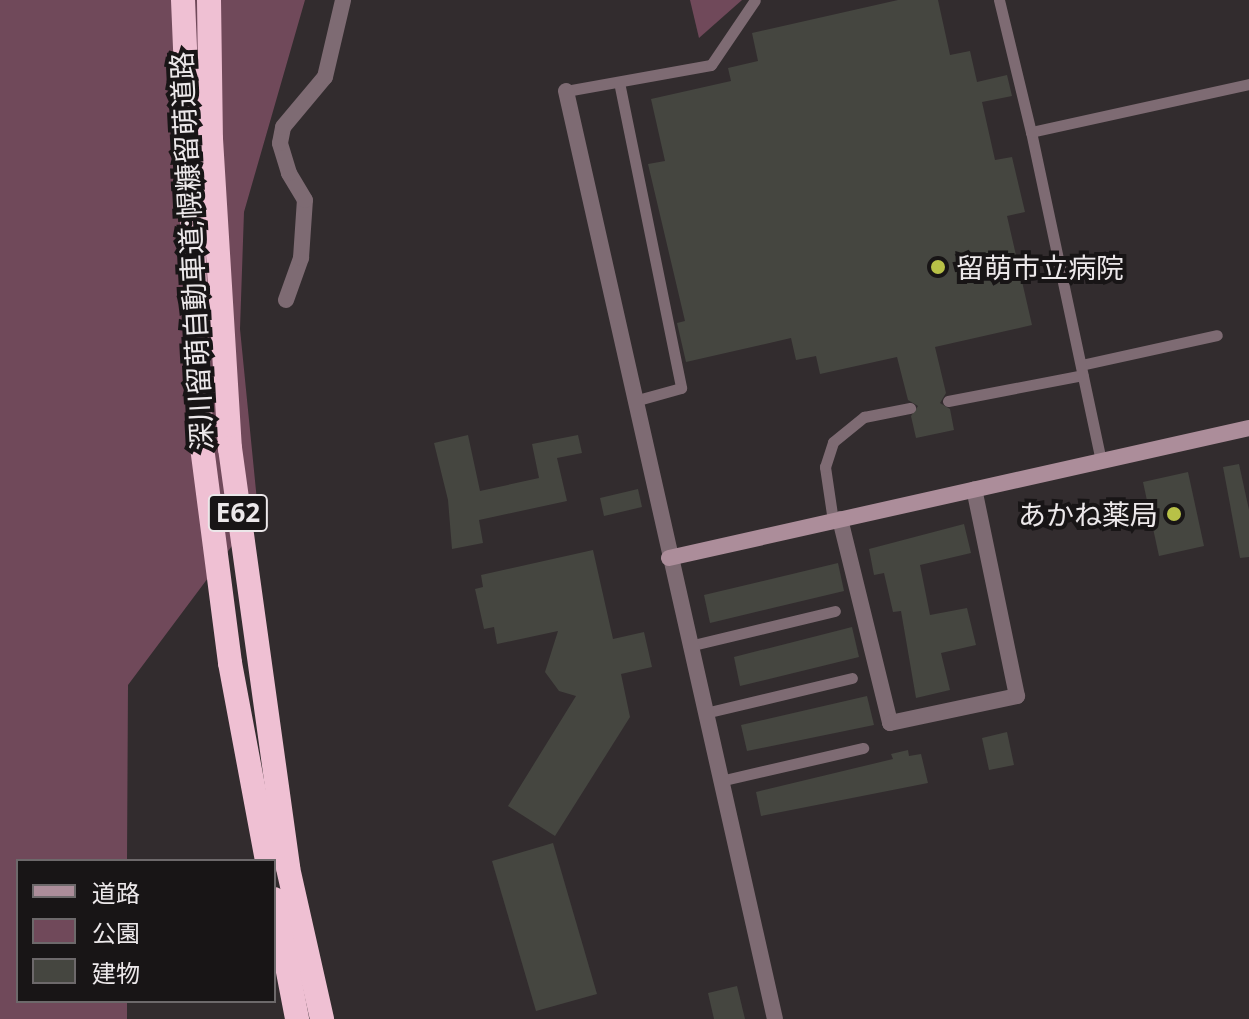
<!DOCTYPE html>
<html>
<head>
<meta charset="utf-8">
<style>
  body { margin:0 }
  #map { position:relative; width:1249px; height:1019px; overflow:hidden; background:#322c2e; font-family:"Open Sans","Noto Sans JP",sans-serif }
  div>[style] { position:absolute }
  .green>* { inset:0; background:#70495a }
  .building>* { inset:0; background:#454640 }
  .lane>* { height:11px; margin:-5.5px; padding:0 5.5px; transform-origin:5.5px; border-radius:5.5px; background:#7e6b73 }
  .street>* { height:16px; margin:-8px; padding:0 8px; transform-origin:8px; border-radius:8px; background:#7e6b73 }
  .secondary>* { height:16px; margin:-8px; padding:0 8px; transform-origin:8px; border-radius:8px; background:#ac8d9a }
  .highway>* { height:24px; margin:-12px; padding:0 12px; transform-origin:12px; border-radius:12px; background:#efc0d3 }
  .dots>* { width:22px; height:22px; translate:-50% -50%; box-sizing:border-box; border:4px solid #181516; border-radius:50% }
  span { translate:-50% -50%; white-space:nowrap; text-align:center; line-height:1.15; -webkit-text-stroke:8px #181516; paint-order:stroke }
  .shield-label span { padding:2px 6px; background:#181516; border:2px solid; border-radius:6px; -webkit-text-stroke-width:0 }
  .shield-label { font-size:26px; color:#ece8ea; font-weight:700 }
  .street-label { font-size:28px; color:#ece8ea }
  .poi-label { font-size:28px; color:#ece8ea }
  .left { translate:0 -50%; text-align:left }
  .right { translate:-100% -50%; text-align:right }
  .legend { position:absolute; left:16px; top:859px; width:260px; height:144px; box-sizing:border-box; background:#181516; border:2px solid #6d696b; margin:0; padding:10px 14px; list-style:none; font-size:24px; color:#ece8ea }
  .legend li { display:flex; align-items:center; gap:16px; height:40px }
  .legend b { width:40px; border:2px solid #6d696b }
</style>
</head>
<body>
<div id="map">
  <div class="green">
    <i style="clip-path:polygon(0 0,305px 0,244px 212px,240px 329px,258px 511px,128px 685px,127px 861px,18px 861px,18px 1001px,127px 1001px,127px 1019px,0 1019px)"></i>
    <i style="clip-path:polygon(690px 0,742px 0,699px 38px)"></i>
  </div>
  <div class="building">
    <i style="clip-path:polygon(898px 0,938px 0,950px 55px,970px 51px,977px 82px,1007px 75px,1012px 96px,982px 102px,995px 160px,1012px 157px,1025px 212px,1007px 216px,1032px 325px,935px 347px,946px 393px,940px 403px,950px 409px,954px 430px,916px 438px,911px 416px,918px 406px,908px 400px,897px 357px,820px 374px,816px 356px,796px 360px,791px 338px,686px 362px,677px 323px,685px 321px,648px 164px,665px 161px,651px 99px,731px 81px,728px 68px,758px 61px,752px 33px)"></i>
    <i style="clip-path:polygon(468px 435px,480px 491px,539px 478px,532px 444px,578px 435px,582px 453px,557px 458px,567px 501px,479px 520px,483px 543px,452px 549px,448px 500px,434px 443px)"></i>
    <i style="clip-path:polygon(1239px 464px,1249px 510px,1249px 557px,1240px 558px,1223px 467px)"></i>
    <i style="clip-path:polygon(1188px 472px,1204px 546px,1159px 556px,1143px 482px)"></i>
    <i style="clip-path:polygon(638px 489px,642px 507px,604px 516px,600px 498px)"></i>
    <i style="clip-path:polygon(964px 524px,971px 553px,920px 565px,930px 615px,967px 608px,976px 645px,941px 653px,950px 690px,916px 698px,901px 611px,893px 612px,884px 573px,874px 575px,869px 549px)"></i>
    <i style="clip-path:polygon(593px 550px,613px 639px,644px 632px,652px 667px,621px 674px,630px 717px,555px 836px,508px 806px,576px 696px,559px 691px,545px 672px,558px 631px,497px 644px,494px 627px,484px 629px,475px 589px,483px 587px,481px 575px)"></i>
    <i style="clip-path:polygon(838px 563px,844px 591px,710px 623px,704px 595px)"></i>
    <i style="clip-path:polygon(852px 627px,859px 657px,740px 686px,734px 657px)"></i>
    <i style="clip-path:polygon(867px 696px,874px 725px,747px 751px,741px 725px)"></i>
    <i style="clip-path:polygon(1007px 732px,1014px 765px,989px 770px,982px 738px)"></i>
    <i style="clip-path:polygon(908px 750px,909px 756px,921px 754px,928px 783px,761px 816px,756px 792px,893px 759px,891px 754px)"></i>
    <i style="clip-path:polygon(553px 843px,597px 994px,536px 1011px,492px 861px)"></i>
    <i style="clip-path:polygon(737px 986px,745px 1019px,714px 1019px,708px 993px)"></i>
  </div>
  <div class="lane">
    <i style="left:999px;top:0;width:136px;rotate:76.4deg"></i>
    <i style="left:619px;top:82px;width:312px;rotate:78.5deg"></i>
    <i style="left:681px;top:388px;width:49px;rotate:164.5deg"></i>
    <i style="left:566px;top:91px;width:147px;rotate:-10.2deg"></i>
    <i style="left:711px;top:65px;width:78px;rotate:-55.9deg"></i>
    <i style="left:1081px;top:365px;width:139px;rotate:-12.4deg"></i>
    <i style="left:948px;top:401px;width:137px;rotate:-10.9deg"></i>
    <i style="left:1101px;top:461px;width:336px;rotate:-102deg"></i>
    <i style="left:1031px;top:132px;width:223px;rotate:-12.4deg"></i>
    <i style="left:833px;top:521px;width:55px;rotate:-98.4deg"></i>
    <i style="left:825px;top:467px;width:26px;rotate:-72deg"></i>
    <i style="left:833px;top:442px;width:40px;rotate:-39deg"></i>
    <i style="left:864px;top:417px;width:47px;rotate:-11.1deg"></i>
    <i style="left:689px;top:646px;width:150px;rotate:-13.5deg"></i>
    <i style="left:705px;top:713px;width:151px;rotate:-13.4deg"></i>
    <i style="left:720px;top:781px;width:147px;rotate:-13deg"></i>
  </div>
  <div class="street">
    <i style="left:566px;top:91px;width:951px;rotate:77.31deg"></i>
    <i style="left:286px;top:300px;width:45px;rotate:-70.3deg"></i>
    <i style="left:301px;top:258px;width:58px;rotate:-86.1deg"></i>
    <i style="left:305px;top:200px;width:31px;rotate:-121deg"></i>
    <i style="left:289px;top:173px;width:31px;rotate:-107deg"></i>
    <i style="left:280px;top:143px;width:16px;rotate:-79deg"></i>
    <i style="left:283px;top:127px;width:65px;rotate:-50deg"></i>
    <i style="left:325px;top:77px;width:79px;rotate:-76.8deg"></i>
    <i style="left:840px;top:519px;width:210px;rotate:76.2deg"></i>
    <i style="left:890px;top:723px;width:130px;rotate:-12deg"></i>
    <i style="left:1017px;top:696px;width:211px;rotate:-101.7deg"></i>
  </div>
  <div class="secondary">
    <i style="left:669px;top:558px;width:594px;rotate:-12.63deg"></i>
  </div>
  <div class="highway">
    <i style="left:183px;top:0;width:447px;rotate:87.6deg"></i>
    <i style="left:202px;top:447px;width:218px;rotate:82.6deg"></i>
    <i style="left:230px;top:663px;width:201px;rotate:79.4deg"></i>
    <i style="left:209px;top:0;width:139px;rotate:89.2deg"></i>
    <i style="left:211px;top:139px;width:310px;rotate:86.5deg"></i>
    <i style="left:230px;top:448px;width:424px;rotate:82.1deg"></i>
    <i style="left:288px;top:868px;width:155px;rotate:77.3deg"></i>
    <i style="left:274px;top:899px;width:122px;rotate:79.1deg"></i>
  </div>
  <div class="dots">
    <i style="left:938px;top:267px;background:#b8c147"></i>
    <i style="left:1174px;top:514px;background:#b8c147"></i>
  </div>
  <div class="shield-label">
    <span style="left:238px;top:513px">E62</span>
  </div>
  <div class="street-label">
    <span style="left:191px;top:251px;rotate:-93deg">深川留萌自動車道;幌糠留萌道路</span>
  </div>
  <div class="poi-label">
    <span class="left" style="left:956px;top:267px">留萌市立病院</span>
    <span class="right" style="left:1158px;top:514px">あかね薬局</span>
  </div>
  <ul class="legend">
  <li><b style="height:10px;background:#ac8d9a"></b>道路</li>
  <li><b style="height:22px;background:#70495a"></b>公園</li>
  <li><b style="height:22px;background:#454640"></b>建物</li>
  </ul>
</div>
</body>
</html>
